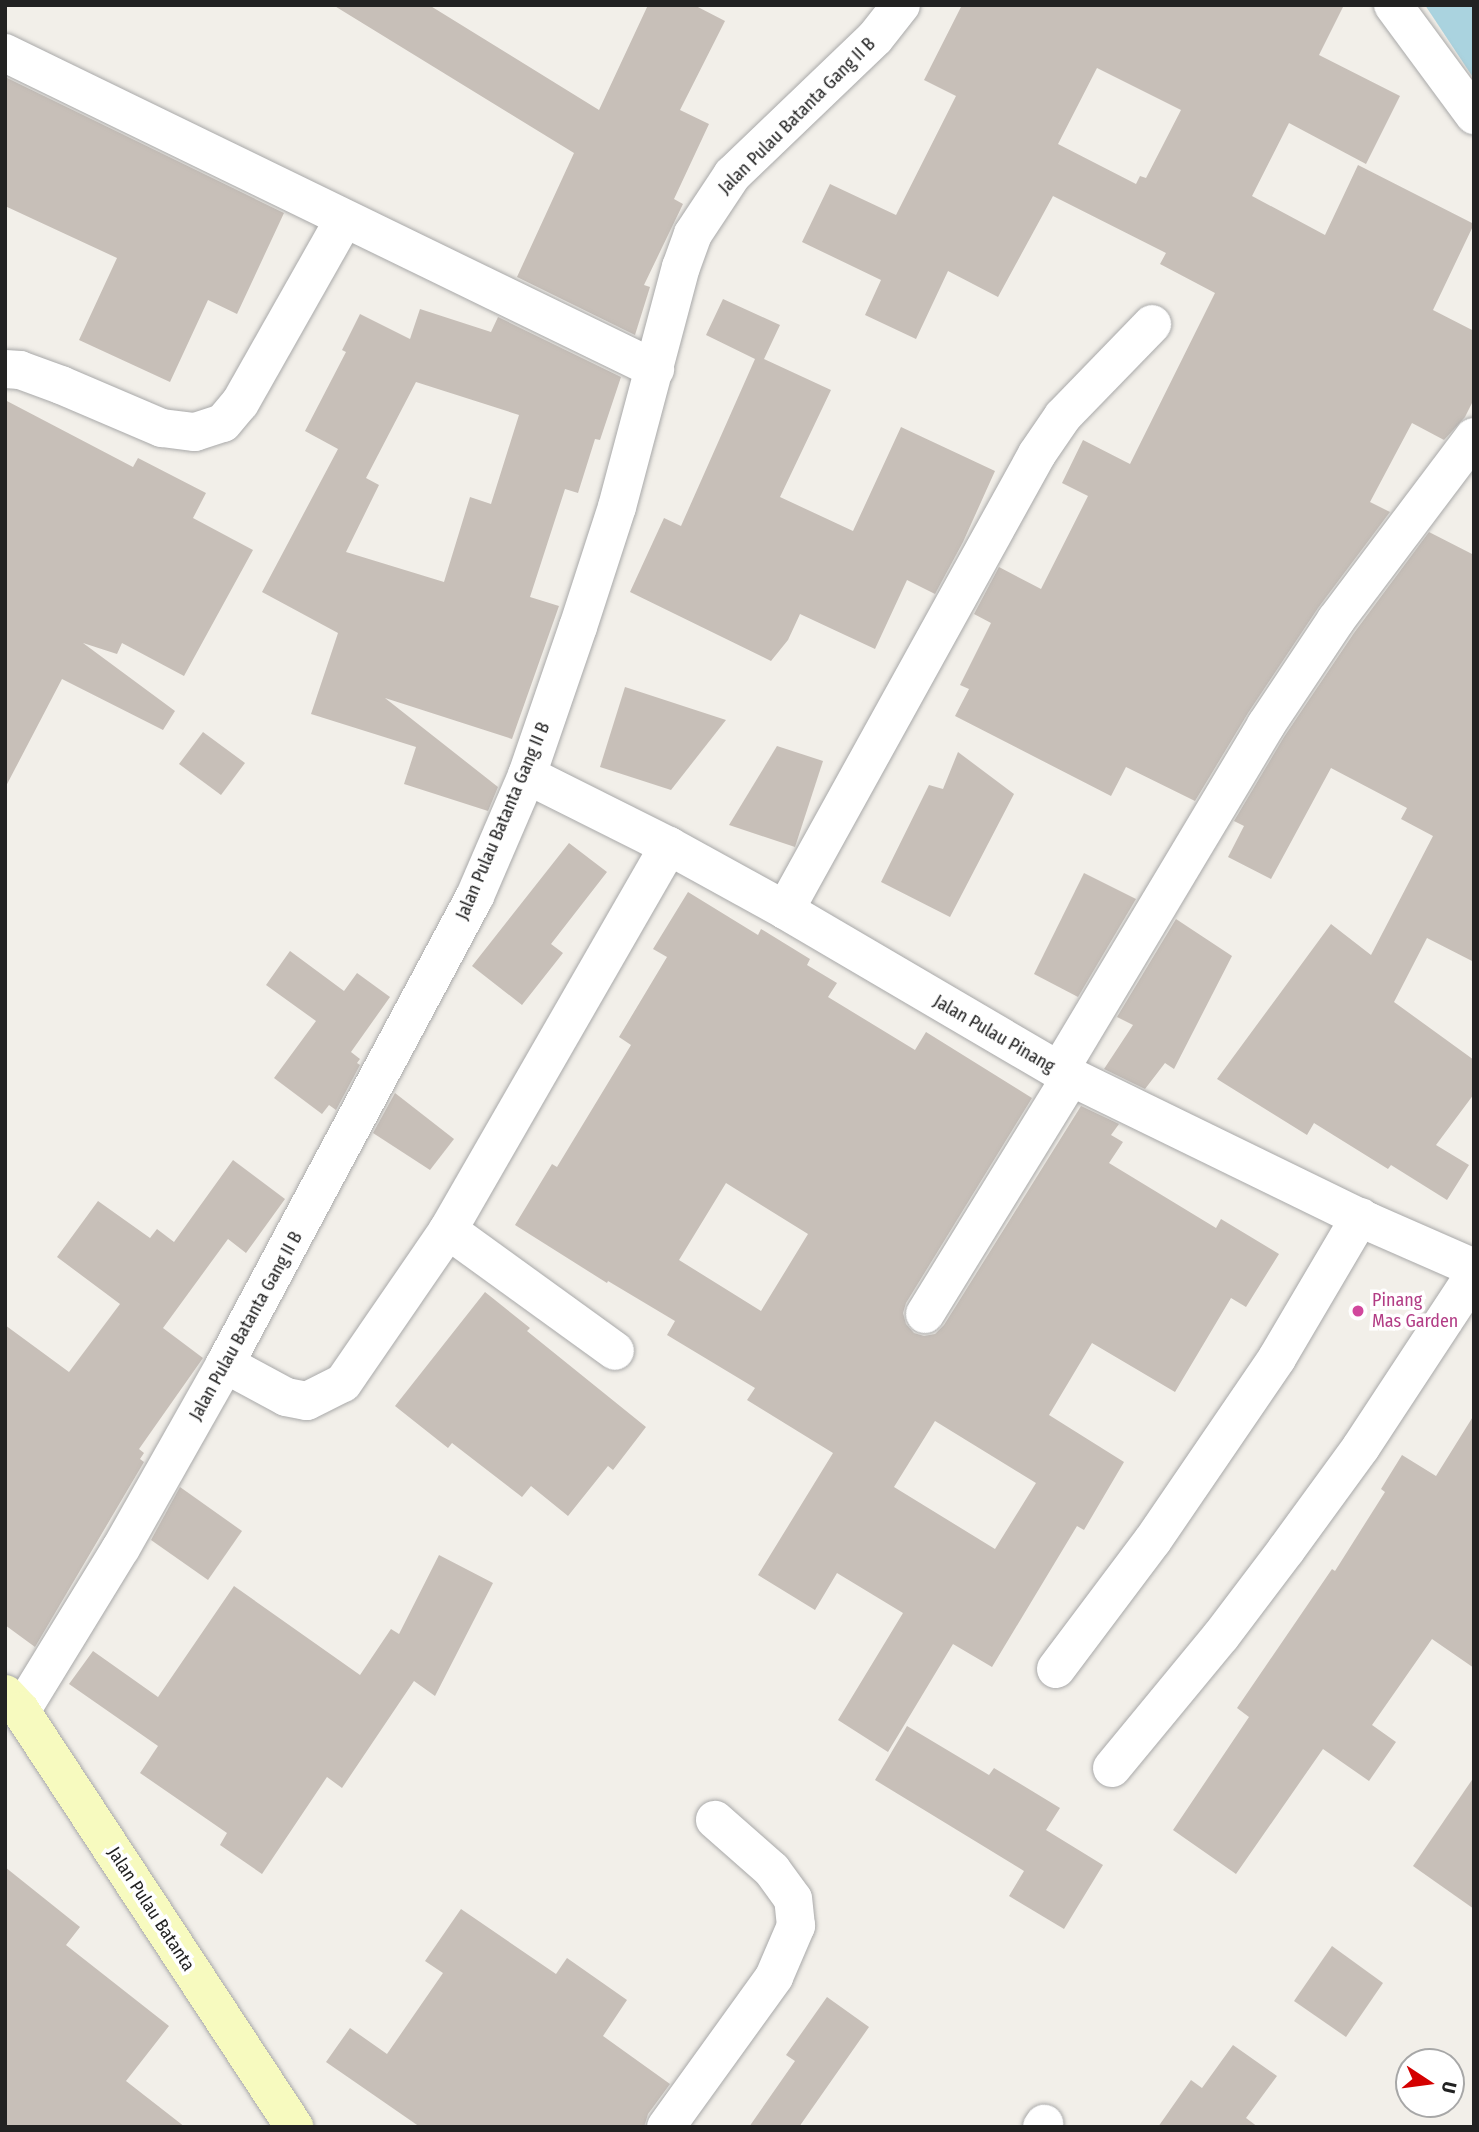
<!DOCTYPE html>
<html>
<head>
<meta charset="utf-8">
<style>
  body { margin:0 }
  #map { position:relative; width:1479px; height:2132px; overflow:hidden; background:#f2efe9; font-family:"Fira Sans Condensed",sans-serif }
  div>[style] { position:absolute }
  .water>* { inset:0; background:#aad3df }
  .building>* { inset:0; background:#c7bfb8 }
  .roads { filter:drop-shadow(0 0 2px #a9a9a9) drop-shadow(0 0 2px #a9a9a9) }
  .street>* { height:38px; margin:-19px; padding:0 19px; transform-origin:19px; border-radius:19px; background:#fff }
  .secondary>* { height:38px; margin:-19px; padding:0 19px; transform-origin:19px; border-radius:19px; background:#f7fabf }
  .dots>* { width:19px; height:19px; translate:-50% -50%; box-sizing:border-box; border:4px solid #fff; border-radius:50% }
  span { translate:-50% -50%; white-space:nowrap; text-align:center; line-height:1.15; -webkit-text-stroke:7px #fff; paint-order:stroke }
  .street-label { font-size:18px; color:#222 }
  .hotel-label { font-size:18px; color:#b23c85 }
  .left { translate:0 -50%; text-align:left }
  .frame { position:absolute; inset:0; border:7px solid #222; pointer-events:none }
  .north { position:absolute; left:1395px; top:2048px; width:70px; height:70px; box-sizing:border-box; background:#fff; border:2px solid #a7a7a7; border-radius:50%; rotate:103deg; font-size:19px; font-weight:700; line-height:28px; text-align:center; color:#222 }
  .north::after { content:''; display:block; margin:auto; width:24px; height:32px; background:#d40000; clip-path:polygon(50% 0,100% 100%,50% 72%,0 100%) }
</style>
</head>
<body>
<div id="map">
  <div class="water">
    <i style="clip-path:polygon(1425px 5px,1474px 5px,1474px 79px)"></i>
  </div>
  <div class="building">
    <i style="clip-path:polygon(333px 5px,429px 5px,599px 110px,648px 5px,694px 5px,725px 21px,680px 110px,709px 124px,674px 199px,683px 204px,644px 285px,650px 287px,635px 335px,517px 277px,574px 153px)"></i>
    <i style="clip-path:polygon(evenodd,962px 5px,1344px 5px,1319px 55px,1400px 96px,1366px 164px,1289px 123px,1252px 196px,1325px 235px,1358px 165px,1474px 224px,1433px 310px,1474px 331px,1474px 399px,1465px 417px,1444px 440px,1412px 423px,1370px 502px,1390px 512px,1318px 608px,1248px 713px,1195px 801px,1126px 767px,1111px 796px,955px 716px,969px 689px,960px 685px,991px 623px,974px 614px,999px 567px,1041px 589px,1088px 496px,1062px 483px,1083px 440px,1130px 464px,1215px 293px,1160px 264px,1166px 253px,1053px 196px,998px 297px,948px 271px,916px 339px,865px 315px,881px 280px,802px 242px,830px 184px,896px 215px,956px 96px,924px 80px,962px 5px,1097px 68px,1181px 110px,1146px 178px,1140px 176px,1136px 184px,1058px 144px,1097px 68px)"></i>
    <i style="clip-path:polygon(5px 77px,284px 213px,237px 314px,208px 300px,170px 382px,79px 340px,117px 258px,5px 206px)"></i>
    <i style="clip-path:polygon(723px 299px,780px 325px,764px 359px,831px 390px,780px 497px,853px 531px,901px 427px,995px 471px,963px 542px,935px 594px,907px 580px,875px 649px,800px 614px,788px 640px,771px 661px,630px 592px,664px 518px,681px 526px,755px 359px,706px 335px)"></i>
    <i style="clip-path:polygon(evenodd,420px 309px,491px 332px,498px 317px,621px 377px,600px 440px,595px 439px,578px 493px,565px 489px,530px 597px,559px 606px,512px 739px,385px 698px,498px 787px,488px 811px,404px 784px,416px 747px,311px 714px,338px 633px,262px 592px,338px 449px,305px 431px,346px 352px,342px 350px,360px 314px,410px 339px,420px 309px,416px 382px,519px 415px,491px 504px,470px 497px,444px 582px,346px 552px,379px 485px,366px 478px,416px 382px)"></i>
    <i style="clip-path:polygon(5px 400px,133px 467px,138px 458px,206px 493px,193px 518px,253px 550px,184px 676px,122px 643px,117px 654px,83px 643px,175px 711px,163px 730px,62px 679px,5px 788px)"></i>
    <i style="clip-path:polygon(1429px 532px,1474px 555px,1474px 962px,1427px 938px,1394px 1002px,1474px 1060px,1474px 1094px,1436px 1145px,1469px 1165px,1447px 1200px,1391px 1165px,1388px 1169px,1314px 1123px,1307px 1135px,1217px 1079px,1331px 924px,1371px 955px,1433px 836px,1401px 819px,1407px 808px,1331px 768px,1271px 879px,1228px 857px,1244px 826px,1234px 821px,1284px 737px,1354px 633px)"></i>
    <i style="clip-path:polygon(625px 687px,726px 720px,671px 790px,600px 767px)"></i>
    <i style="clip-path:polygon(203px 732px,245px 763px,221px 795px,179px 764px)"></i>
    <i style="clip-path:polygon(777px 746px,823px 761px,795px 847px,729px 825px)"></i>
    <i style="clip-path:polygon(958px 752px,1014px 794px,950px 917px,881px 882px,929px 785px,943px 789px)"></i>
    <i style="clip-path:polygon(569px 843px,607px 872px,551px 944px,563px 953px,522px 1005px,472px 966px)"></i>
    <i style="clip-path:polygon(1084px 873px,1136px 899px,1078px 997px,1034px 974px)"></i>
    <i style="clip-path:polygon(evenodd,688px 892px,758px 935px,761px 929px,810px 959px,807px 965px,837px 983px,828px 997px,915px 1050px,926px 1032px,1032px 1098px,906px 1303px,903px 1313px,906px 1324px,914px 1333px,924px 1336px,935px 1334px,944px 1325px,1081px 1106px,1119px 1124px,1111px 1135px,1123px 1142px,1109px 1163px,1216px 1228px,1221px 1219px,1279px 1254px,1246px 1307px,1231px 1298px,1175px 1392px,1092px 1343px,1049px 1415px,1124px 1462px,1084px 1530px,1077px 1526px,992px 1667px,953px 1644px,888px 1752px,838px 1720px,903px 1613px,837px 1573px,815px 1610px,758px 1575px,833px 1453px,747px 1400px,755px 1388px,667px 1335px,675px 1321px,608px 1281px,607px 1283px,515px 1225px,552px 1164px,557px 1167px,631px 1045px,619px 1037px,667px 957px,653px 949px,688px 892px,726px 1183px,808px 1234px,761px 1311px,679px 1260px,726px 1183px,688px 892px,935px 1421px,1036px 1483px,995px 1549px,894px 1487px,935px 1421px)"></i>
    <i style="clip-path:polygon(1176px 919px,1232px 956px,1174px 1069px,1165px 1063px,1145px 1089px,1104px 1069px,1133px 1025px,1117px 1017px)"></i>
    <i style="clip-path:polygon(290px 951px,344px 991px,357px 973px,390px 997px,351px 1052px,360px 1059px,357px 1063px,360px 1065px,336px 1110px,329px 1105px,322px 1114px,274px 1078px,316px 1021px,266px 985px)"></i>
    <i style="clip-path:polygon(395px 1093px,454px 1139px,430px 1170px,373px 1133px)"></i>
    <i style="clip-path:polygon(233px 1160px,285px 1199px,246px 1253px,228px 1239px,163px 1328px,203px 1358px,139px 1449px,144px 1453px,140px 1459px,144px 1462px,35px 1647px,5px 1625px,5px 1325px,69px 1372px,120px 1304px,57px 1257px,98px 1201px,150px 1238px,157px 1229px,174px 1242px)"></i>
    <i style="clip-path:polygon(485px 1292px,530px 1328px,527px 1331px,646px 1427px,613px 1470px,608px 1466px,568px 1516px,531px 1486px,522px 1497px,452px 1443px,448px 1448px,395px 1406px)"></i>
    <i style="clip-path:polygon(1474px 1415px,1474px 1668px,1432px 1639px,1372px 1725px,1396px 1742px,1369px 1781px,1323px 1749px,1236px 1874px,1173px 1830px,1249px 1717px,1237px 1708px,1332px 1569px,1335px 1571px,1385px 1492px,1381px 1489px,1402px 1455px,1436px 1476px)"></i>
    <i style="clip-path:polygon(180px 1487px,242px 1531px,208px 1580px,151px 1540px)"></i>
    <i style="clip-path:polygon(439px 1555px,493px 1583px,435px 1696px,414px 1681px,342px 1788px,327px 1777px,262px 1874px,220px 1845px,227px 1833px,140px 1773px,158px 1746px,69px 1684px,93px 1651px,158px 1697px,234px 1586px,360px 1675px,391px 1629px,399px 1634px)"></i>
    <i style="clip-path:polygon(907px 1726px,989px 1775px,994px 1768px,1060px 1808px,1046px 1830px,1103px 1865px,1064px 1929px,1009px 1896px,1024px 1871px,875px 1780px)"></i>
    <i style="clip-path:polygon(1474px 1777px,1474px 1909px,1413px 1866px)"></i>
    <i style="clip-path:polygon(5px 1867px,80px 1927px,66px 1945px,169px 2026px,126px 2081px,185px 2127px,5px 2127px)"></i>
    <i style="clip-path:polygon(461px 1909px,556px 1974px,567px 1958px,627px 2000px,603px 2036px,670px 2084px,648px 2114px,644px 2127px,420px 2127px,326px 2062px,350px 2028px,387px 2054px,443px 1973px,425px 1961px)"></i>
    <i style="clip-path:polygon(1332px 1946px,1383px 1983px,1346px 2037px,1294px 2001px)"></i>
    <i style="clip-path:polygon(827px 1997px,869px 2027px,799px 2127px,749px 2127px,795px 2061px,786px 2055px)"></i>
    <i style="clip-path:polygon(1233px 2045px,1277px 2076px,1246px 2118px,1258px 2127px,1158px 2127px,1191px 2080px,1202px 2088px)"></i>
  </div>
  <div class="roads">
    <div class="street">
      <i style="left:1393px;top:5px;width:137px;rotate:53.6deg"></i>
      <i style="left:5px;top:53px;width:723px;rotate:25.93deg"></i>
      <i style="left:5px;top:369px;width:15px;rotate:4deg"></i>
      <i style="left:20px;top:370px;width:44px;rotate:20.1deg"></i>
      <i style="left:61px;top:385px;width:110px;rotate:23.1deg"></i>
      <i style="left:162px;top:428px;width:33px;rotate:7deg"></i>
      <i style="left:195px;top:432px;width:29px;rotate:-18deg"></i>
      <i style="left:223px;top:423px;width:26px;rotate:-50deg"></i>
      <i style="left:240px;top:403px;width:211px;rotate:-60.5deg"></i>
      <i style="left:527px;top:775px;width:159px;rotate:26.6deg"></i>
      <i style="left:669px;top:846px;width:132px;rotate:28.9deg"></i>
      <i style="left:785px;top:910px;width:318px;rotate:30.4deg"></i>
      <i style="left:1059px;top:1071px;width:343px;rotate:26deg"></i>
      <i style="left:1367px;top:1221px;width:117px;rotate:23.7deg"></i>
      <i style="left:785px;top:910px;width:521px;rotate:-61.07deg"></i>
      <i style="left:1037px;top:454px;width:46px;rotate:-55.6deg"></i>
      <i style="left:1063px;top:416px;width:128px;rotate:-45.9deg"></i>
      <i style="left:1059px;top:1071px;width:403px;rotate:-59.1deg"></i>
      <i style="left:1266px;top:725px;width:126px;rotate:-56.3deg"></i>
      <i style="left:1336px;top:620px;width:229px;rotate:-53deg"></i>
      <i style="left:448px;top:1230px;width:206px;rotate:35.9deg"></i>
      <i style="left:925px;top:1314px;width:278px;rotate:-58.4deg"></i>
      <i style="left:225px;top:1364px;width:69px;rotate:28.4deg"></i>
      <i style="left:286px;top:1397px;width:21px;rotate:11deg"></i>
      <i style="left:307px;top:1401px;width:40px;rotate:-26.6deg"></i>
      <i style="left:343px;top:1383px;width:186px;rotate:-55.5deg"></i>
      <i style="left:448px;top:1230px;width:443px;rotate:-60.1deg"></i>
      <i style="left:1056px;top:1669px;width:161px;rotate:-53.1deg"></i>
      <i style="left:1153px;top:1540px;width:220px;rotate:-55.7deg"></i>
      <i style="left:1277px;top:1358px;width:164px;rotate:-59.5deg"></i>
      <i style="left:21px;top:1711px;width:191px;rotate:-58.5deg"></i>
      <i style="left:121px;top:1548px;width:211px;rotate:-60.5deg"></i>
      <i style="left:225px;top:1364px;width:531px;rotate:-61.89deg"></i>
      <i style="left:475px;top:896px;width:132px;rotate:-66.7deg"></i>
      <i style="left:527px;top:775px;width:157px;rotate:-71deg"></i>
      <i style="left:578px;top:627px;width:126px;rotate:-72deg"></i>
      <i style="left:617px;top:507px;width:248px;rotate:-75.1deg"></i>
      <i style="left:681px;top:267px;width:35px;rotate:-70deg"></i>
      <i style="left:693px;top:234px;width:71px;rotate:-56.5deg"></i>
      <i style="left:732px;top:175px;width:198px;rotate:-43.8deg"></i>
      <i style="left:875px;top:38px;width:42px;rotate:-51.8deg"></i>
      <i style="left:1112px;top:1768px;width:171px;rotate:-50.5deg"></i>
      <i style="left:1221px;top:1636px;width:108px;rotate:-52.9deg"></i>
      <i style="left:1286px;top:1550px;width:127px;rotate:-53.9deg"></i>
      <i style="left:1361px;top:1447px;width:206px;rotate:-56.7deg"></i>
      <i style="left:666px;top:2127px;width:185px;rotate:-54.2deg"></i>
      <i style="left:774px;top:1977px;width:56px;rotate:-66.7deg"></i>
      <i style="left:796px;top:1926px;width:27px;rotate:-96deg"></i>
      <i style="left:793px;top:1899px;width:36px;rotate:-126deg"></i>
      <i style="left:772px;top:1870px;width:76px;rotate:-138.7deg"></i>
      <i style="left:1042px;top:2127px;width:4px;rotate:-56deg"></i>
    </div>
    <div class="secondary">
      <i style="left:5px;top:1694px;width:23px;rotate:47deg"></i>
      <i style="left:21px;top:1711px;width:498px;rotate:56.7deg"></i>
    </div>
  </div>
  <div class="dots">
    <i style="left:1358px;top:1311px;background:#d1479c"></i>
  </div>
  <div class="street-label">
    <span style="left:797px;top:116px;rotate:-45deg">Jalan Pulau Batanta Gang II B</span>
    <span style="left:503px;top:821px;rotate:-67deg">Jalan Pulau Batanta Gang II B</span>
    <span style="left:994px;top:1034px;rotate:30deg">Jalan Pulau Pinang</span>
    <span style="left:246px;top:1326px;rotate:-61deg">Jalan Pulau Batanta Gang II B</span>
    <span style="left:151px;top:1909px;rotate:57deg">Jalan Pulau Batanta</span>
  </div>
  <div class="hotel-label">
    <span class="left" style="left:1372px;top:1311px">Pinang<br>Mas Garden</span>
  </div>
  <div class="frame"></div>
  <div class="north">U</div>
</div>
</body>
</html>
